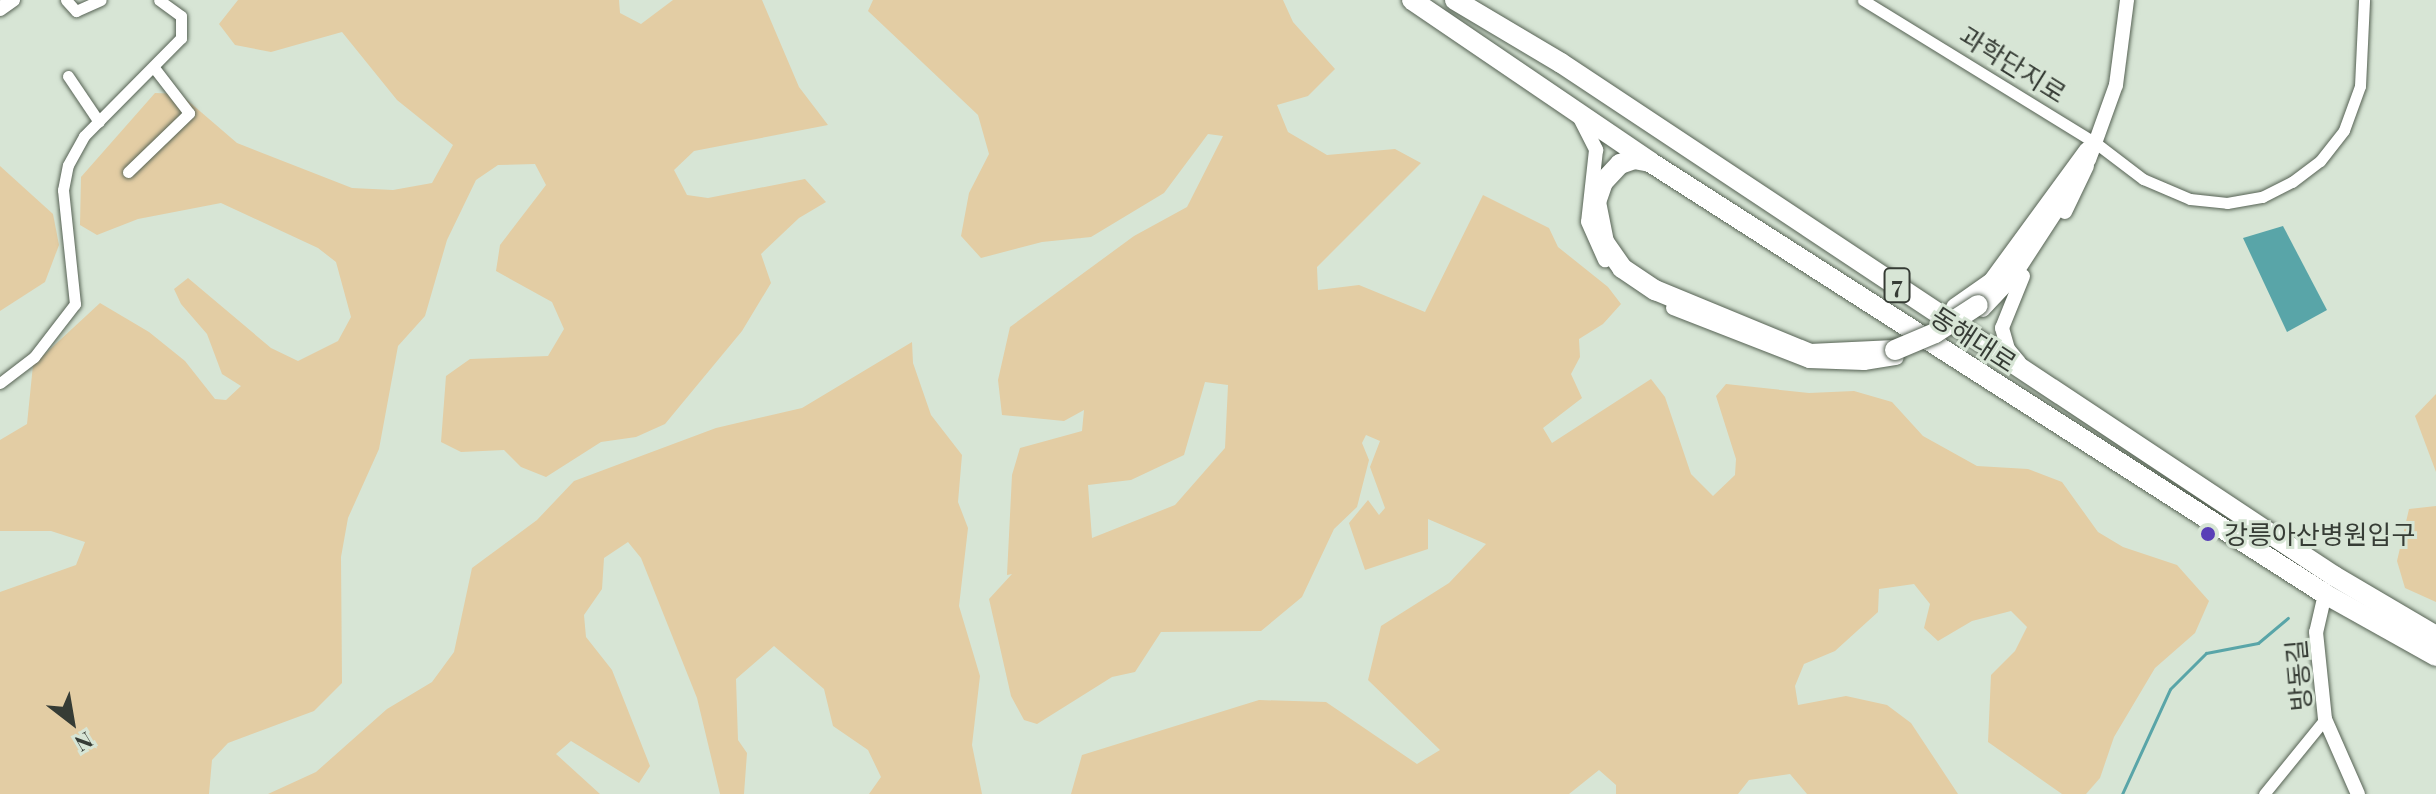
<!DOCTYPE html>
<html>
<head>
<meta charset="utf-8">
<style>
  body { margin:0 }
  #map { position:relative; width:2436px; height:794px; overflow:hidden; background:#d7e5d5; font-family:"Playfair Display","Noto Sans KR",serif }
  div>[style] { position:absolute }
  .green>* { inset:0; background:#e3cda4 }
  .water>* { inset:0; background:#59a5a8 }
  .stream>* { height:3px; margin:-1.5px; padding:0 1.5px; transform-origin:1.5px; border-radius:1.5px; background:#59a5a8 }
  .roads { filter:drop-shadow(0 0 2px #566254) drop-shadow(0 0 2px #566254) }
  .street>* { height:11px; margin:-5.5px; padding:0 5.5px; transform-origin:5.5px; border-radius:5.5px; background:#fff }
  .secondary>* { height:14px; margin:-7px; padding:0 7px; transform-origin:7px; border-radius:7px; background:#fff }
  .highway>* { height:20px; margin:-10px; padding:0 10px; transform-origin:10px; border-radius:10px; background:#fff }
  .bridges { filter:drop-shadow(0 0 2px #566254) drop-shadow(0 0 2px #566254) }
  .highway-bridge>* { height:20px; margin:-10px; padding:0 10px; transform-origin:10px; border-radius:10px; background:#fff }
  .dots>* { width:22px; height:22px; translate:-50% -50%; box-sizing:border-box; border:4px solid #d7e5d5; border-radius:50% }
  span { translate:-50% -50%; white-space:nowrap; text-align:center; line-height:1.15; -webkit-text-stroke:6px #d7e5d5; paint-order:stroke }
  .shield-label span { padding:2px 6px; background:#d7e5d5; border:2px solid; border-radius:6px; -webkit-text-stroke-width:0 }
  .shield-label { font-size:24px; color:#363c35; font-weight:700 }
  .street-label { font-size:26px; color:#363c35 }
  .poi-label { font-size:26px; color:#363c35 }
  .left { translate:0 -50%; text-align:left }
  .north { position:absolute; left:32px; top:682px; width:80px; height:80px; -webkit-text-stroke:6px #d7e5d5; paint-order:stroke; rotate:149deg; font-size:22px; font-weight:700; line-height:32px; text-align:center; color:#363c35 }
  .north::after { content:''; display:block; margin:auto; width:28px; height:36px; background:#363c35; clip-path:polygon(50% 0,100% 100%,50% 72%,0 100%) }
</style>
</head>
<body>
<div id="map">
  <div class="green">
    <i style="clip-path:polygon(238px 0,619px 0,620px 13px,641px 24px,673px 0,762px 0,799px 87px,828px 125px,694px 151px,674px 170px,687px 195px,708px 198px,805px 179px,826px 202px,799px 218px,761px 254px,771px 283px,742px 331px,665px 424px,636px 437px,601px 442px,546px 477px,521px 467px,504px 450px,461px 452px,441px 442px,446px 376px,470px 359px,548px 356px,564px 329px,552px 302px,496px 271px,500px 245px,546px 185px,535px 164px,498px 165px,476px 180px,447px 240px,425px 316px,398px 346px,379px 449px,348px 518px,341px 557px,342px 683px,314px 711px,228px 743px,212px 760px,209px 794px,0 794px,0 592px,76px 565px,85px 542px,51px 531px,0 531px,0 440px,27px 424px,33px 365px,100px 303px,149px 332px,185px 361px,215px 399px,226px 400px,241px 386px,222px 374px,207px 334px,181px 304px,174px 289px,188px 278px,271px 348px,298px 361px,338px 341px,351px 317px,336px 262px,318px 248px,221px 203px,138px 219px,97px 235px,80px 225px,81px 177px,155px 93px,180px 94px,237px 143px,352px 188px,393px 190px,432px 183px,453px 145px,397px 100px,342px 32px,271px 52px,235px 45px,219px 24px)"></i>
    <i style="clip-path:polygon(evenodd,873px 0,1283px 0,1293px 22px,1335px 69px,1308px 96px,1277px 105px,1288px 132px,1327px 155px,1395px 149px,1421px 163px,1317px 267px,1318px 290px,1359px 285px,1425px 312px,1483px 195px,1549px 228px,1558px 247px,1608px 287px,1621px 304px,1603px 324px,1579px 339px,1580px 357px,1571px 374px,1582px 398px,1543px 428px,1552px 443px,1651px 379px,1665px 397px,1691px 474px,1713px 496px,1735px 475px,1736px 459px,1716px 396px,1726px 384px,1809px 393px,1854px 391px,1892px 402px,1923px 436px,1977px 466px,2028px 469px,2062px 482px,2098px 532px,2123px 547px,2177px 565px,2209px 601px,2195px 633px,2155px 668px,2114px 737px,2100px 778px,2086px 794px,2062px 794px,1988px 742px,1991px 675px,2015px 651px,2027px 627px,2011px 611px,1972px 621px,1938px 641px,1924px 628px,1930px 604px,1914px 584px,1879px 589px,1878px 612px,1835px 651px,1804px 664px,1795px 686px,1798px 705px,1846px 696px,1887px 705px,1911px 723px,1958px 794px,1807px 794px,1790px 774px,1749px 780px,1738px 794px,1616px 794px,1616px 785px,1599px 770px,1569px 794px,1071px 794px,1082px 755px,1259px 700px,1326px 702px,1417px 764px,1440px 750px,1368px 680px,1381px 626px,1449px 583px,1486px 544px,1428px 519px,1428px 549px,1365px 570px,1349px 523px,1368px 500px,1379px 515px,1385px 508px,1370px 467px,1380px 441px,1366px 435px,1362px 443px,1369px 460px,1357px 507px,1334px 529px,1302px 597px,1261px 631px,1161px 632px,1135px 672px,1112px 677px,1037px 724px,1024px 720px,1011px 696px,989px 599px,1012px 574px,1007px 575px,1012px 475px,1020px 448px,1082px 431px,1084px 410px,1064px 421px,1002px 415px,998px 380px,1010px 327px,1134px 236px,1187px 207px,1223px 136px,1208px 134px,1164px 193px,1091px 237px,1042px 242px,981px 258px,961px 236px,969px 193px,989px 154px,978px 115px,868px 11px,873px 0,1205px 382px,1228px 385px,1225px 448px,1175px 505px,1092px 538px,1088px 485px,1131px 480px,1184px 455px,1205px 382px)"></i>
    <i style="clip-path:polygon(0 166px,53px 214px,59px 245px,45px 282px,0 311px)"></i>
    <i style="clip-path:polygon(912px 342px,913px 363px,931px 415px,962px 455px,958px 502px,968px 528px,959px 606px,980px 676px,972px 745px,982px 794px,869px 794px,881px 777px,868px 750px,833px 726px,824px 689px,774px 646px,736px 679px,738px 740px,747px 753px,744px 794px,720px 794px,697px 698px,641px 558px,628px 542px,604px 558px,602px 589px,584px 615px,586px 637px,612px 670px,650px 766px,639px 783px,571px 741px,556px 754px,600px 794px,268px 794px,316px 772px,387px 709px,432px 682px,454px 652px,472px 568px,537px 520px,574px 481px,716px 428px,802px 408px)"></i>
    <i style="clip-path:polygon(2436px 394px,2436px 472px,2415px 416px)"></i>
    <i style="clip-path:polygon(2436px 506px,2436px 602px,2405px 588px,2397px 561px,2409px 509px)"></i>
  </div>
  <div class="water">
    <i style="clip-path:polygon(2283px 226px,2327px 310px,2287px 332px,2243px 238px)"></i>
  </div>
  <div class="stream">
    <i style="left:2122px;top:794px;width:115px;rotate:-65.4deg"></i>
    <i style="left:2170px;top:689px;width:51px;rotate:-45deg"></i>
    <i style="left:2206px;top:653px;width:53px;rotate:-10.9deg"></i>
    <i style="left:2258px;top:643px;width:39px;rotate:-40deg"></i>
  </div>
  <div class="roads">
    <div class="street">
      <i style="left:66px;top:0;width:15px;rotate:48deg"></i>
      <i style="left:76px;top:11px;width:27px;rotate:-24deg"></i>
      <i style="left:1863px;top:0;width:275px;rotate:31.6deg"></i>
      <i style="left:2097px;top:144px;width:58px;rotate:37.3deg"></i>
      <i style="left:2143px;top:179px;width:51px;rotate:23.1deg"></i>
      <i style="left:2190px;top:199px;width:37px;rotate:6deg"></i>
      <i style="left:2227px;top:203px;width:36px;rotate:-10deg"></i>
      <i style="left:2262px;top:197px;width:34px;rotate:-27deg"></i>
      <i style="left:2292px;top:182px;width:35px;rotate:-37deg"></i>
      <i style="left:2320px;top:161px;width:39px;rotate:-52deg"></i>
      <i style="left:2344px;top:130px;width:47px;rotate:-70deg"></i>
      <i style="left:2360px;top:86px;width:86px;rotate:-87.3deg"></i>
      <i style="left:68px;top:76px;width:55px;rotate:56deg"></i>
      <i style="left:128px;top:172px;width:85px;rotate:-44deg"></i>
      <i style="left:189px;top:113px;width:56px;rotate:-127.7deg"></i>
      <i style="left:0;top:383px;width:43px;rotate:-37.4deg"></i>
      <i style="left:34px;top:357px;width:67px;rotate:-52.3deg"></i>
      <i style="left:75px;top:304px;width:115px;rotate:-96deg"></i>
      <i style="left:63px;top:190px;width:25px;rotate:-79deg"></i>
      <i style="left:68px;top:165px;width:33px;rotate:-61deg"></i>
      <i style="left:84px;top:136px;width:138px;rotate:-45.3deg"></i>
      <i style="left:181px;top:38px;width:22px;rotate:-90deg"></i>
      <i style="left:181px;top:16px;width:27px;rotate:-144deg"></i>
      <i style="left:2264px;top:794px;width:97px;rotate:-50.9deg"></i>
    </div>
    <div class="secondary">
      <i style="left:0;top:9px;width:16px;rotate:-35deg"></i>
      <i style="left:1580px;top:118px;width:36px;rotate:63deg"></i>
      <i style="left:1596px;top:150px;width:72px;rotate:96.3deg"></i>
      <i style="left:1588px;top:222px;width:42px;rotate:65.9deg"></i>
      <i style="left:2089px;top:160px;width:80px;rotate:-70.2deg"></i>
      <i style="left:2116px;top:85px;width:86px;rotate:-82.6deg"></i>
      <i style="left:2065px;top:212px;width:51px;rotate:-64.4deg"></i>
      <i style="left:1673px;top:308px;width:146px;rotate:21.3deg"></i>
      <i style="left:1809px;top:361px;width:55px;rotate:2.1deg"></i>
      <i style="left:1864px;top:363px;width:33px;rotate:-9deg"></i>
      <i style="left:1983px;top:310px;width:44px;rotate:-46.8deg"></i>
      <i style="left:2013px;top:278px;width:92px;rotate:-57deg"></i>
      <i style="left:2019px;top:362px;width:17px;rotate:-130deg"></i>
      <i style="left:2008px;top:349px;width:22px;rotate:-106deg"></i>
      <i style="left:2002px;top:328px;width:56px;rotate:-68deg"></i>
      <i style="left:2325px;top:594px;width:39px;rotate:103deg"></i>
      <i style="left:2316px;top:632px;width:87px;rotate:84.1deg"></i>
      <i style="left:2325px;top:719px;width:82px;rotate:66.3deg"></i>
    </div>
    <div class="highway">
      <i style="left:1412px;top:0;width:288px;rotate:34.2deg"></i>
      <i style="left:1650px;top:162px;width:801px;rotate:32.62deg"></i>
      <i style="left:2325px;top:594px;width:127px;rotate:29.2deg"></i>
      <i style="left:1455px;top:0;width:123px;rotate:30.7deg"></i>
      <i style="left:1561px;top:63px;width:928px;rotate:33.57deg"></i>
      <i style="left:2334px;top:576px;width:118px;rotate:30.5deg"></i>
      <i style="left:1650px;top:162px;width:16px;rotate:-169deg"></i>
      <i style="left:1634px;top:159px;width:15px;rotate:160deg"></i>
      <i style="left:1620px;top:164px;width:25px;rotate:133deg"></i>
      <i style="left:1603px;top:182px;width:21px;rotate:109deg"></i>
      <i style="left:1596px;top:202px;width:41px;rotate:78.7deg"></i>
      <i style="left:1604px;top:242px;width:32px;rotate:55deg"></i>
      <i style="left:1622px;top:268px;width:40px;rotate:34deg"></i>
      <i style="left:1655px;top:290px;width:168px;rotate:22.4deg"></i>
      <i style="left:1810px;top:354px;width:85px;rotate:-2.7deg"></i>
      <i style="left:1956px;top:308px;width:45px;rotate:-35.1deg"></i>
      <i style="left:1993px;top:282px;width:162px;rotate:-53.8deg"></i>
    </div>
  </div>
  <div class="bridges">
    <div class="highway-bridge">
      <i style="left:1895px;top:350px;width:43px;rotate:-23deg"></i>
      <i style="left:1935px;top:333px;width:51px;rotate:-33.1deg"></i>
    </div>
  </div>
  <div class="dots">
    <i style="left:2208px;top:534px;background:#593fb7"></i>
  </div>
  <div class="shield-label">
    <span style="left:1897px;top:285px">7</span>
  </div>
  <div class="street-label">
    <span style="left:2013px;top:64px;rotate:32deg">과학단지로</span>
    <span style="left:1974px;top:339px;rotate:33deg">동해대로</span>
    <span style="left:2298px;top:675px;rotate:-95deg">방동길</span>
  </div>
  <div class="poi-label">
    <span class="left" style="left:2224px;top:534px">강릉아산병원입구</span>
  </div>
  <div class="north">N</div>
</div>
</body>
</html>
